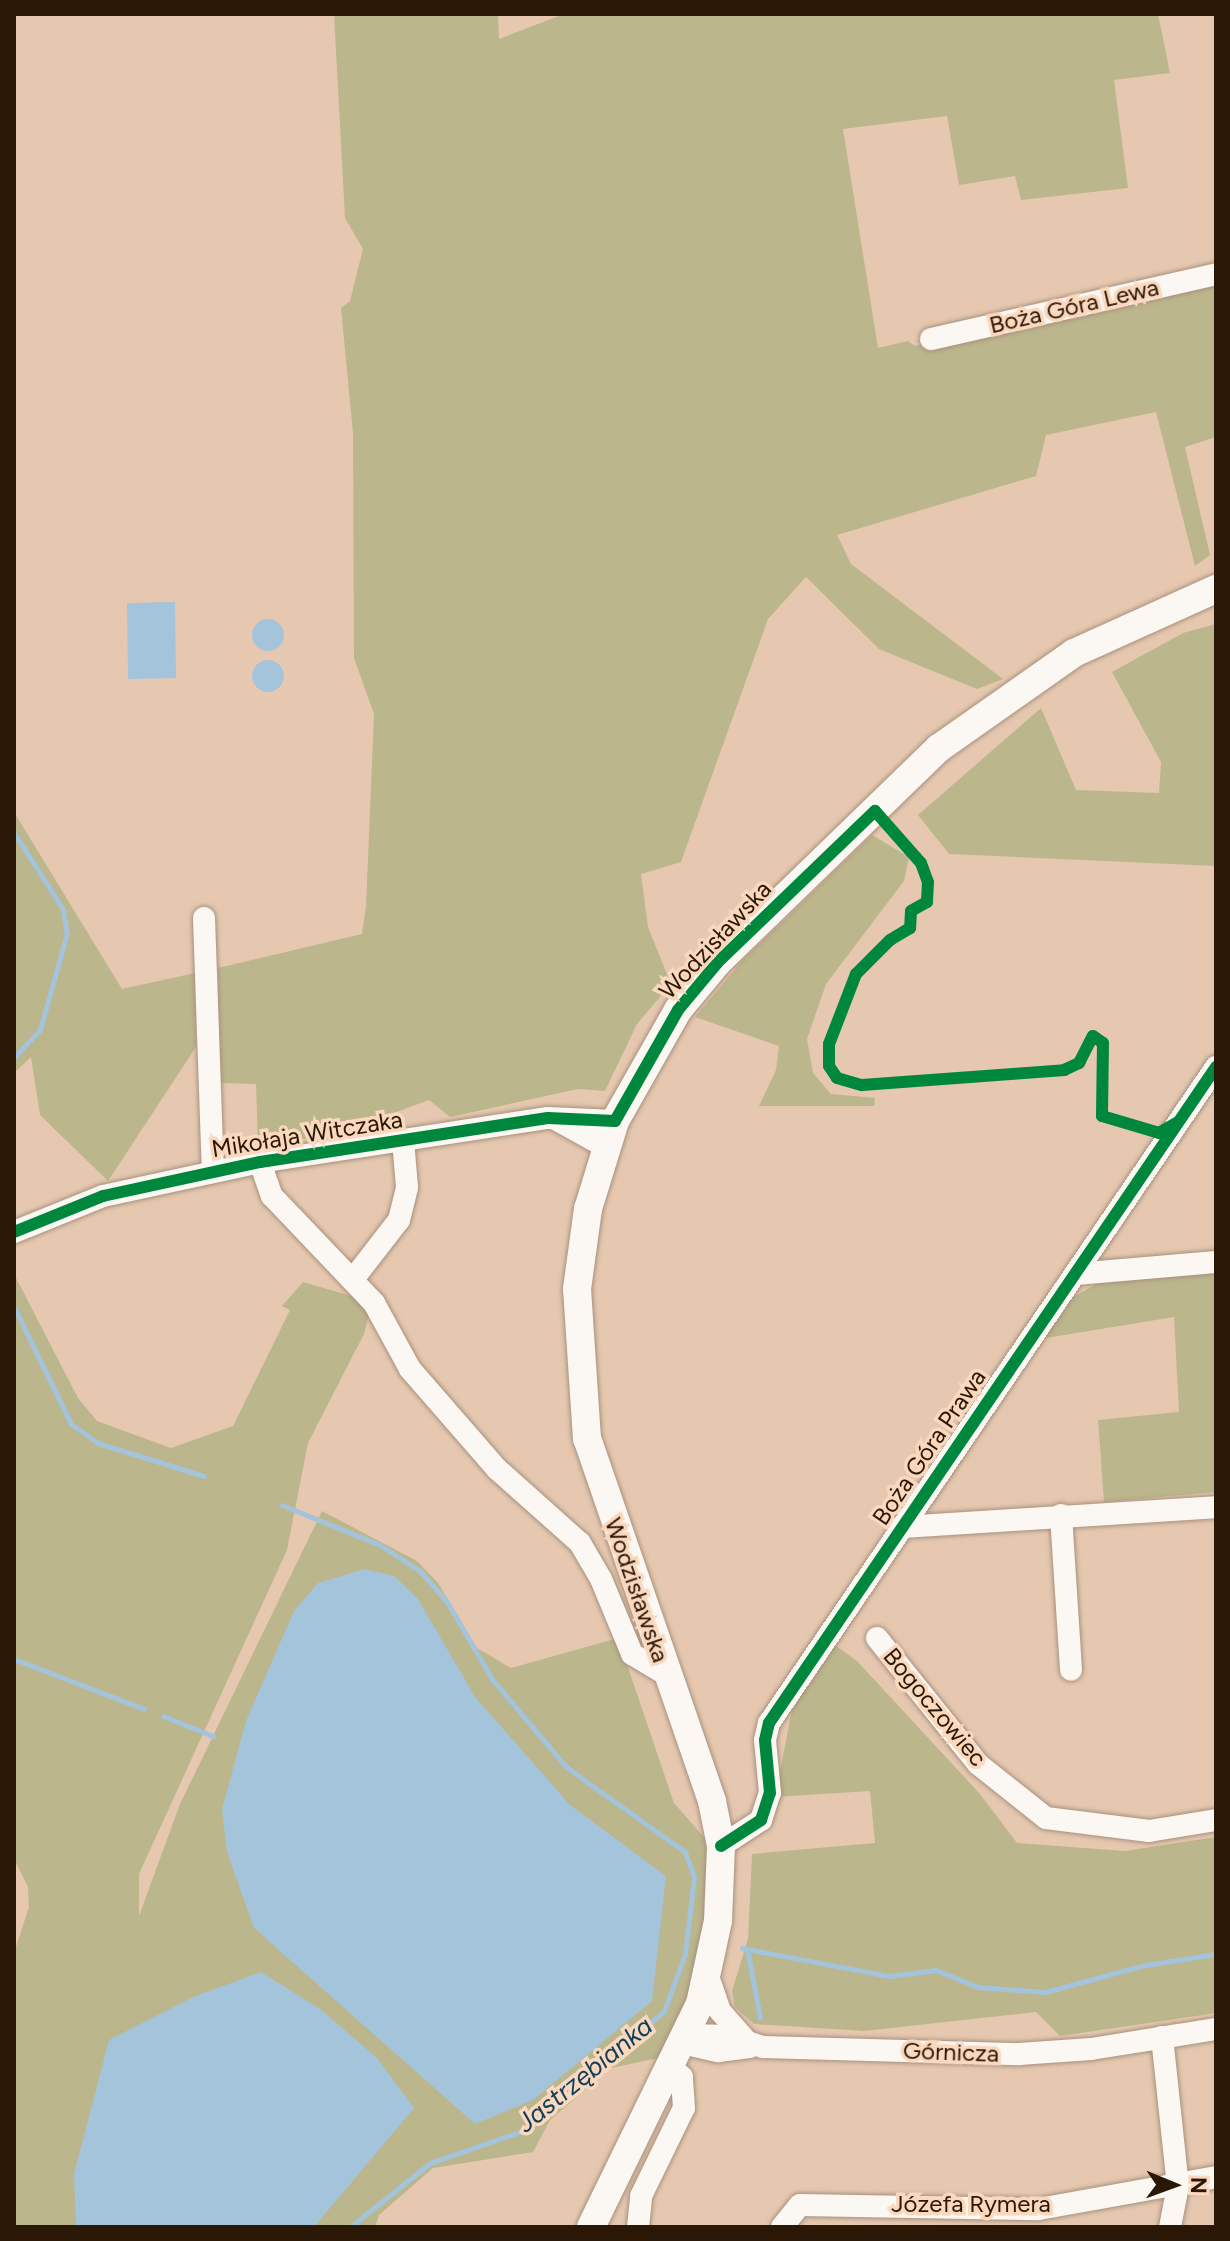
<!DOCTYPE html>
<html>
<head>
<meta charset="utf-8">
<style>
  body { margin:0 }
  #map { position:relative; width:1230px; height:2241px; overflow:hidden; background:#e6c8b0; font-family:Figtree,sans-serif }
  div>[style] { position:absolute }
  .green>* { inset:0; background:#bcb68c }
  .water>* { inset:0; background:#a3c4db }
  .round { border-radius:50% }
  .stream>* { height:5px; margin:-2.5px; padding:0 2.5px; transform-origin:2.5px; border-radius:2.5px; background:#a3c4db }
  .roads { filter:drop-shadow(0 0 2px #a8917e) drop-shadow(0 0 2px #a8917e) }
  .minor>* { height:22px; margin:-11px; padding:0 11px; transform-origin:11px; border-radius:11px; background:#fbf7f3 }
  .major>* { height:28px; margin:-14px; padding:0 14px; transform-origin:14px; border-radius:14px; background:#fbf7f3 }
  .cycleway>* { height:12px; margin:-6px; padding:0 6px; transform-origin:6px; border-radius:6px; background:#00873e }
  span { translate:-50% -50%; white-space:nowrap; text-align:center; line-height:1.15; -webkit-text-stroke:7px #fad8be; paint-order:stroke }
  .street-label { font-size:24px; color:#2b1706 }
  .water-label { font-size:26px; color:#0d3e5a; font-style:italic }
  .frame { position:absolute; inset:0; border:16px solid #2b1706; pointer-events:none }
  .north { position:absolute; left:1134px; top:2145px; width:80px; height:80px; -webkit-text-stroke:6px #fad8be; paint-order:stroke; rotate:91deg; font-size:22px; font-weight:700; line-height:32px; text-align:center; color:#2b1706 }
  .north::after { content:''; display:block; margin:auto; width:28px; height:36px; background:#2b1706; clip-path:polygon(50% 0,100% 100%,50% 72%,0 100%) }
</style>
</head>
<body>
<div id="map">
  <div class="green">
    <i style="clip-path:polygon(334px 14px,498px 14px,499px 39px,564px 14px,1158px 14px,1170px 73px,1114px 80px,1128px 188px,1021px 200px,1015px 176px,959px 185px,947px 116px,843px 129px,878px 348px,908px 341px,915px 346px,1216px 284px,1216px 437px,1185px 447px,1210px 555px,1195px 566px,1156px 412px,1046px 435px,1036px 476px,837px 535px,851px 564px,1003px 679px,977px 689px,879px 649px,806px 577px,768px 619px,681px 862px,641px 874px,648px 927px,671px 984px,637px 1024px,605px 1091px,578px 1089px,450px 1117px,429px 1100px,383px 1117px,379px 1129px,258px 1145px,256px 1084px,220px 1083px,218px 968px,362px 934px,366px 906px,374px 714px,354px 658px,353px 433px,341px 308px,350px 301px,363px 249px,345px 218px)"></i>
    <i style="clip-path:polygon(1216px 624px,1216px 866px,949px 854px,918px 815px,1041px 708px,1076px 790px,1159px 793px,1161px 762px,1112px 672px,1183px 633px)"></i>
    <i style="clip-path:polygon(14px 812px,122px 989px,195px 973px,196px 1047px,108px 1181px,40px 1115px,31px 1057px,14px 1073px)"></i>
    <i style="clip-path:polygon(872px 835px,909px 857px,904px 881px,826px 984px,807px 1039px,813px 1073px,831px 1094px,875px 1098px,874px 1106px,759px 1106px,776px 1070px,779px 1046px,695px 1017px,742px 961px)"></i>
    <i style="clip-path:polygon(1216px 1272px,1216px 1492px,1104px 1502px,1098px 1420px,1179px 1412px,1174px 1317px,1034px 1340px,1072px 1298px,1096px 1284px)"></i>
    <i style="clip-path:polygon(14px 1274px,78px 1398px,97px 1421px,171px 1448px,233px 1426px,290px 1310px,282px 1306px,303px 1282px,372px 1302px,364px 1334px,308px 1443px,287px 1550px,139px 1874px,139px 1916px,180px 1804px,322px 1511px,417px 1561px,438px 1583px,477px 1648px,511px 1668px,618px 1638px,674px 1803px,710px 1844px,712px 1906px,691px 1991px,658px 2058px,611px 2068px,550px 2120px,533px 2152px,433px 2168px,379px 2215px,375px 2227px,14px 2227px,15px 1950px,29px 1907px,28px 1887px,14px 1859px)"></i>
    <i style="clip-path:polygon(832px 1643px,857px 1661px,980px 1794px,1017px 1843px,1125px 1851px,1216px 1837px,1216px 2013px,1060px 2036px,1036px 2012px,864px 2031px,754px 2024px,735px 2007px,732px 1991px,748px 1939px,752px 1854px,875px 1843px,870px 1791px,775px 1797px,792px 1710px)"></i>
  </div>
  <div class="water">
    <i style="clip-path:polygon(175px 602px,176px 678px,128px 679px,127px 603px)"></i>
    <i class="round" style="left:252px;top:619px;width:32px;height:32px"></i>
    <i class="round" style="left:252px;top:660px;width:32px;height:32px"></i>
    <i style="clip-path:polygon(364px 1569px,394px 1576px,418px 1599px,475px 1697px,570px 1805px,666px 1876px,652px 2001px,533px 2100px,475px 2124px,254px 1928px,227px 1852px,222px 1809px,246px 1721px,294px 1611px,318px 1583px)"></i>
    <i style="clip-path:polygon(261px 1972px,320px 2009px,377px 2058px,414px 2108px,314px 2227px,76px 2227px,74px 2174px,109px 2040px,193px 1997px)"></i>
  </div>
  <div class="stream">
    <i style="left:14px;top:833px;width:90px;rotate:57.2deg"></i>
    <i style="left:63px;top:909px;width:24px;rotate:81deg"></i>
    <i style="left:67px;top:933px;width:101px;rotate:105.6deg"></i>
    <i style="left:40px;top:1030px;width:37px;rotate:134deg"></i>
    <i style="left:14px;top:1307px;width:130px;rotate:64deg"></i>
    <i style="left:71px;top:1424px;width:33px;rotate:35deg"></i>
    <i style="left:98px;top:1443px;width:111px;rotate:17.3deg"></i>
    <i style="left:282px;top:1505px;width:106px;rotate:22.2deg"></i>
    <i style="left:380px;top:1545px;width:48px;rotate:33deg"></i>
    <i style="left:420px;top:1571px;width:41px;rotate:48.9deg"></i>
    <i style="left:447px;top:1602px;width:89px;rotate:59.7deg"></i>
    <i style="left:492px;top:1679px;width:115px;rotate:49.9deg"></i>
    <i style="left:566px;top:1767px;width:146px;rotate:35.5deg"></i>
    <i style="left:685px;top:1852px;width:27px;rotate:70deg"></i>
    <i style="left:694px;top:1877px;width:78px;rotate:96.7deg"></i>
    <i style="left:685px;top:1954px;width:61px;rotate:110.2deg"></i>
    <i style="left:664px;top:2011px;width:183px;rotate:139.4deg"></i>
    <i style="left:525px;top:2130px;width:101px;rotate:160.8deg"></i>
    <i style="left:430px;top:2163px;width:102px;rotate:141.3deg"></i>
    <i style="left:14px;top:1659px;width:139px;rotate:21deg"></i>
    <i style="left:163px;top:1716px;width:54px;rotate:21.8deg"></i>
    <i style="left:742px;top:1948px;width:150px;rotate:10.8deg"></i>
    <i style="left:889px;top:1976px;width:47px;rotate:-7.3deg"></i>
    <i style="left:936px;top:1970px;width:45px;rotate:22deg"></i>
    <i style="left:978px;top:1987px;width:67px;rotate:4.3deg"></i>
    <i style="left:1045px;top:1992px;width:104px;rotate:-15.1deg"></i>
    <i style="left:1145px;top:1965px;width:72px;rotate:-8.8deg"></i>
    <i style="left:747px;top:1949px;width:70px;rotate:79.3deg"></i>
  </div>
  <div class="roads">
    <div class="minor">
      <i style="left:931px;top:339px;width:292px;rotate:-12.8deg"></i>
      <i style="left:204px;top:918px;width:253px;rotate:88deg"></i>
      <i style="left:557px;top:1120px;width:56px;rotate:28.9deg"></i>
      <i style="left:260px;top:1162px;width:36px;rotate:71deg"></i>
      <i style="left:272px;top:1196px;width:148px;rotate:46.4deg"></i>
      <i style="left:374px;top:1303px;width:75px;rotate:61.4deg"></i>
      <i style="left:410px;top:1369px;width:133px;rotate:49deg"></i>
      <i style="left:497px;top:1469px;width:111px;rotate:41.7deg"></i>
      <i style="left:580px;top:1543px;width:42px;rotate:59.7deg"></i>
      <i style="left:601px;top:1579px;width:81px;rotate:67.5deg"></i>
      <i style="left:632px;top:1654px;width:41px;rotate:31deg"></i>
      <i style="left:14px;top:1232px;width:96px;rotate:-22deg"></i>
      <i style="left:103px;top:1196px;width:161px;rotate:-12.2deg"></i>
      <i style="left:260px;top:1162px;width:291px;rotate:-8.7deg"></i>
      <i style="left:548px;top:1118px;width:67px;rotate:2.6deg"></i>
      <i style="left:1075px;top:1274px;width:142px;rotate:-4.9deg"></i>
      <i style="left:354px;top:1278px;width:73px;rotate:-52.2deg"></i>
      <i style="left:399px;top:1220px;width:34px;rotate:-76deg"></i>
      <i style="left:407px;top:1187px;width:47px;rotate:-94.9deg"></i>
      <i style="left:1061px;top:1515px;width:155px;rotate:86.3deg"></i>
      <i style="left:901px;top:1527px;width:316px;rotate:-3.6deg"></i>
      <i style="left:877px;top:1638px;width:161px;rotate:51.3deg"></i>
      <i style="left:978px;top:1764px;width:87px;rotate:38.5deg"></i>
      <i style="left:1046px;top:1818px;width:104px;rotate:7.2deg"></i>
      <i style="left:1149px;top:1831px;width:68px;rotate:-9.3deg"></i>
      <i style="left:721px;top:1846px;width:48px;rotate:-33deg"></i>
      <i style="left:761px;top:1820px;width:28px;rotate:-72deg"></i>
      <i style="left:770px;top:1793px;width:53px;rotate:-95.4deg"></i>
      <i style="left:765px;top:1740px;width:17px;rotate:-77deg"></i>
      <i style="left:769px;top:1723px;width:794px;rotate:-55.73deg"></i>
      <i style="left:708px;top:1976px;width:37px;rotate:71deg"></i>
      <i style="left:720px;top:2011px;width:43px;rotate:48.8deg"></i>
      <i style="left:687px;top:2035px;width:42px;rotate:1.4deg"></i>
      <i style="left:729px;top:2036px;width:36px;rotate:18deg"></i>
      <i style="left:763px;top:2047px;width:256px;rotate:1.6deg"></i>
      <i style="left:1019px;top:2054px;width:72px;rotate:-4deg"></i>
      <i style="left:1091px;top:2049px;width:127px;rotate:-9.1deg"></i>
      <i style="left:1162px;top:2037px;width:150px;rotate:83.9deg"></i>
      <i style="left:1178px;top:2186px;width:42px;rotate:101deg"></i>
      <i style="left:682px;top:2043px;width:37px;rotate:13deg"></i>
      <i style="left:718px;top:2051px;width:32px;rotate:-7deg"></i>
      <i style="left:638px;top:2227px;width:31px;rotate:-84deg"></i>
      <i style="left:641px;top:2196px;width:98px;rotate:-64deg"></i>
      <i style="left:684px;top:2108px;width:31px;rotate:-94deg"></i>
      <i style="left:682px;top:2077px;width:15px;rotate:-138deg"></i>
      <i style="left:782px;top:2227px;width:28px;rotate:-51deg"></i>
      <i style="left:800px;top:2205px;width:239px;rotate:1deg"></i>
      <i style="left:1039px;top:2209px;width:180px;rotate:-10.2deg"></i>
    </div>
    <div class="major">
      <i style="left:591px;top:2227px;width:248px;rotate:-64deg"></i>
      <i style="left:700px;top:2004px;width:85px;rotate:-77.8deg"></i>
      <i style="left:718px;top:1921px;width:75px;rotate:-87.7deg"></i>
      <i style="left:721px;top:1846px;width:46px;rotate:-101.3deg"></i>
      <i style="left:712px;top:1801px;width:383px;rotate:-109deg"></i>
      <i style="left:587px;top:1439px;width:150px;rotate:-93.8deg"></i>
      <i style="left:577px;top:1289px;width:81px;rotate:-82.2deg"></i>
      <i style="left:588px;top:1209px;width:92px;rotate:-72.9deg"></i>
      <i style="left:615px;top:1121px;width:128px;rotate:-60.4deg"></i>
      <i style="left:678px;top:1010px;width:62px;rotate:-50.2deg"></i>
      <i style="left:718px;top:962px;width:308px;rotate:-44.1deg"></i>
      <i style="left:939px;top:748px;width:165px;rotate:-35.1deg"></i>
      <i style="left:1074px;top:653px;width:156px;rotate:-24.3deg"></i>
    </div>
  </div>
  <div class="cycleway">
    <i style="left:14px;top:1232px;width:96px;rotate:-22deg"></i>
    <i style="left:103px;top:1196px;width:161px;rotate:-12.2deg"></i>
    <i style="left:260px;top:1162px;width:291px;rotate:-8.7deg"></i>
    <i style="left:548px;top:1118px;width:67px;rotate:2.6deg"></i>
    <i style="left:615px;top:1121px;width:128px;rotate:-60.4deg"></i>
    <i style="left:678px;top:1010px;width:62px;rotate:-50.2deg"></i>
    <i style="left:718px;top:962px;width:218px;rotate:-43.9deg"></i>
    <i style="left:875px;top:811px;width:69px;rotate:48.5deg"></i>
    <i style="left:921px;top:863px;width:20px;rotate:70deg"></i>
    <i style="left:928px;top:882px;width:20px;rotate:93deg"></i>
    <i style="left:927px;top:902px;width:18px;rotate:151deg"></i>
    <i style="left:911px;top:911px;width:17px;rotate:93deg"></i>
    <i style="left:910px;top:928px;width:23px;rotate:149deg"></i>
    <i style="left:890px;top:940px;width:48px;rotate:135deg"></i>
    <i style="left:856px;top:974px;width:75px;rotate:111.1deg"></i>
    <i style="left:829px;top:1044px;width:22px;rotate:90deg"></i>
    <i style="left:829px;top:1066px;width:14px;rotate:56deg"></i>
    <i style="left:837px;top:1078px;width:26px;rotate:16deg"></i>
    <i style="left:862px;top:1085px;width:203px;rotate:-4.2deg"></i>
    <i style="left:1064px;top:1070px;width:17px;rotate:-25deg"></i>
    <i style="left:1079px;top:1063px;width:30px;rotate:-63deg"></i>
    <i style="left:1093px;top:1036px;width:12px;rotate:35deg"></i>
    <i style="left:1103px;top:1043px;width:73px;rotate:90.8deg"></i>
    <i style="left:1102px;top:1116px;width:59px;rotate:16.6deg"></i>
    <i style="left:1159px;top:1133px;width:20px;rotate:-30deg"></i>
    <i style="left:721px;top:1846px;width:48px;rotate:-33deg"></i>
    <i style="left:761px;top:1820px;width:28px;rotate:-72deg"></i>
    <i style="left:770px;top:1793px;width:53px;rotate:-95.4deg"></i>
    <i style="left:765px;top:1740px;width:17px;rotate:-77deg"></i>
    <i style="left:769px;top:1723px;width:794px;rotate:-55.73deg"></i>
  </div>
  <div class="street-label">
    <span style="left:1074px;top:306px;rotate:-13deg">Boża Góra Lewa</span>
    <span style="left:715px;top:940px;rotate:-47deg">Wodzisławska</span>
    <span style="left:307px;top:1134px;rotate:-9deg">Mikołaja Witczaka</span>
    <span style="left:929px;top:1447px;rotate:-56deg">Boża Góra Prawa</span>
    <span style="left:637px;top:1590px;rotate:71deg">Wodzisławska</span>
    <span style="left:935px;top:1707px;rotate:50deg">Bogoczowiec</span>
    <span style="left:951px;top:2052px;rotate:2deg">Górnicza</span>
    <span style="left:971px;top:2204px">Józefa Rymera</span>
  </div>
  <div class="water-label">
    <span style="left:585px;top:2075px;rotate:-39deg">Jastrzębianka</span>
  </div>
  <div class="frame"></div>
  <div class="north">N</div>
</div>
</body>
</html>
